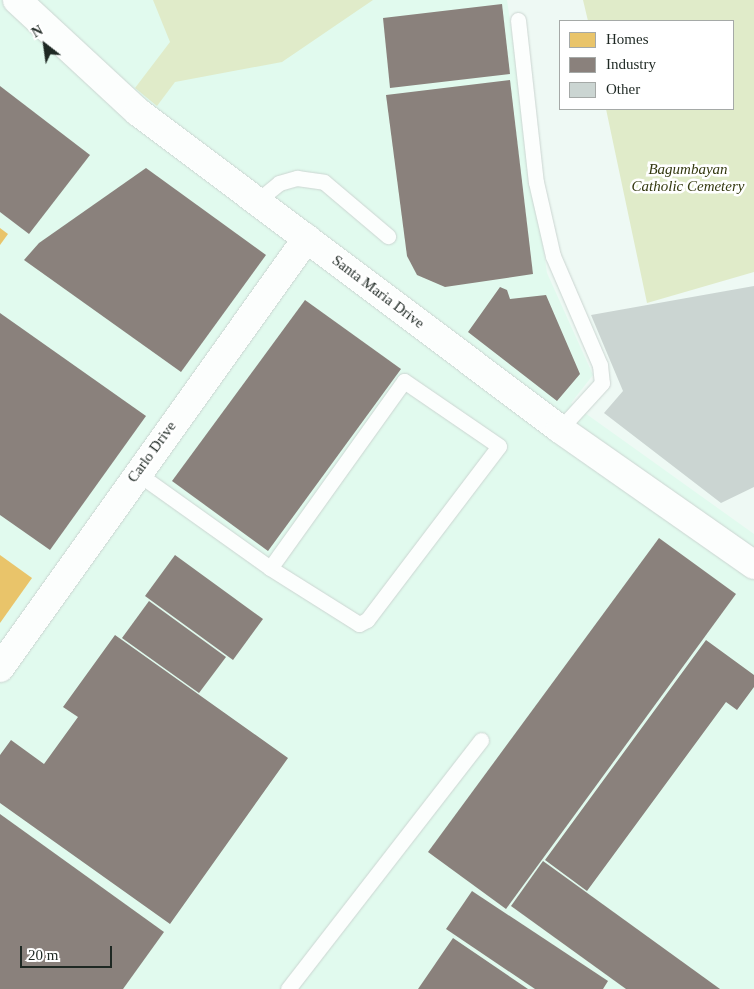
<!DOCTYPE html>
<html>
<head>
<meta charset="utf-8">
<style>
  body { margin:0 }
  #map { position:relative; width:754px; height:989px; overflow:hidden; background:#eef9f4; font-family:Georgia,serif }
  div>[style] { position:absolute }
  .built>* { inset:0; background:#e1faee }
  .green>* { inset:0; background:#e0ebc9 }
  .homes>* { inset:0; background:#e9c46a }
  .industry>* { inset:0; background:#8a817c }
  .building>* { inset:0; background:#cbd5d2 }
  .roads { filter:drop-shadow(0 0 1px #cbd5d1) drop-shadow(0 0 1px #cbd5d1) }
  .service>* { height:15px; margin:-7.5px; padding:0 7.5px; transform-origin:7.5px; border-radius:7.5px; background:#fcfefd }
  .minor>* { height:28px; margin:-14px; padding:0 14px; transform-origin:14px; border-radius:14px; background:#fcfefd }
  span { translate:-50% -50%; white-space:nowrap; text-align:center; line-height:1.15; -webkit-text-stroke:5px #fff; paint-order:stroke }
  .park-label { font-size:15px; color:#343910; font-style:italic }
  .street-label { font-size:15px; color:#1e2823 }
  .legend { position:absolute; left:559px; top:20px; width:175px; height:90px; box-sizing:border-box; background:#fff; border:1px solid #a5a9a7; margin:0; padding:6px 9px; list-style:none; font-size:15px; color:#1e2823 }
  .legend li { display:flex; align-items:center; gap:10px; height:25px }
  .legend b { width:25px; border:1px solid #a5a9a7 }
  .north { position:absolute; left:20px; top:20px; width:50px; height:50px; -webkit-text-stroke:4px #fff; paint-order:stroke; rotate:330deg; font-size:14px; font-weight:700; line-height:20px; text-align:center; color:#1e2823 }
  .north::after { content:''; display:block; margin:auto; width:18px; height:22px; background:#1e2823; clip-path:polygon(50% 0,100% 100%,50% 72%,0 100%) }
  .scale { position:absolute; left:20px; top:946px; width:92px; height:22px; box-sizing:border-box; border:2px solid #1e2823; border-top:0; padding-left:6px; font-size:15px; line-height:18px; white-space:nowrap; color:#1e2823; -webkit-text-stroke:4px #fff; paint-order:stroke }
</style>
</head>
<body>
<div id="map">
  <div class="built">
    <i style="clip-path:polygon(0 0,507px 0,547px 273px,593px 375px,571px 403px,754px 534px,754px 989px,0 989px)"></i>
  </div>
  <div class="green">
    <i style="clip-path:polygon(153px 0,373px 0,282px 62px,175px 82px,157px 106px,135px 88px,170px 42px)"></i>
    <i style="clip-path:polygon(583px 0,754px 0,754px 272px,647px 303px,606px 109px,733px 109px,733px 21px,588px 21px)"></i>
  </div>
  <div class="homes">
    <i style="clip-path:polygon(0 228px,8px 234px,0 245px)"></i>
    <i style="clip-path:polygon(0 555px,32px 578px,0 623px)"></i>
  </div>
  <div class="industry">
    <i style="clip-path:polygon(502px 4px,510px 74px,390px 88px,383px 18px)"></i>
    <i style="clip-path:polygon(510px 80px,533px 274px,445px 287px,417px 275px,407px 256px,386px 95px)"></i>
    <i style="clip-path:polygon(0 86px,90px 155px,29px 234px,0 212px)"></i>
    <i style="clip-path:polygon(146px 168px,266px 255px,181px 372px,24px 260px,39px 243px)"></i>
    <i style="clip-path:polygon(500px 287px,507px 290px,510px 299px,546px 295px,580px 374px,557px 401px,468px 332px)"></i>
    <i style="clip-path:polygon(305px 300px,401px 369px,268px 551px,172px 481px)"></i>
    <i style="clip-path:polygon(0 313px,146px 416px,50px 550px,0 515px)"></i>
    <i style="clip-path:polygon(659px 538px,736px 594px,506px 909px,428px 852px)"></i>
    <i style="clip-path:polygon(175px 555px,263px 619px,233px 660px,145px 596px)"></i>
    <i style="clip-path:polygon(149px 601px,226px 657px,199px 693px,122px 638px)"></i>
    <i style="clip-path:polygon(115px 635px,288px 758px,170px 924px,0 803px,0 755px,11px 740px,44px 764px,78px 717px,63px 707px)"></i>
    <i style="clip-path:polygon(706px 640px,754px 675px,754px 687px,737px 710px,726px 702px,587px 891px,545px 860px)"></i>
    <i style="clip-path:polygon(0 814px,164px 932px,123px 989px,0 989px)"></i>
    <i style="clip-path:polygon(543px 861px,720px 989px,626px 989px,511px 906px)"></i>
    <i style="clip-path:polygon(472px 891px,608px 981px,603px 989px,535px 989px,446px 929px)"></i>
    <i style="clip-path:polygon(453px 938px,528px 989px,418px 989px)"></i>
  </div>
  <div class="building">
    <i style="clip-path:polygon(754px 286px,754px 487px,721px 503px,604px 413px,623px 391px,591px 315px)"></i>
  </div>
  <div class="roads">
    <div class="service">
      <i style="left:518px;top:20px;width:163px;rotate:83.7deg"></i>
      <i style="left:536px;top:182px;width:76px;rotate:77.1deg"></i>
      <i style="left:553px;top:256px;width:119px;rotate:66.7deg"></i>
      <i style="left:600px;top:365px;width:18px;rotate:84deg"></i>
      <i style="left:602px;top:383px;width:62px;rotate:132.4deg"></i>
      <i style="left:257px;top:201px;width:28px;rotate:-39deg"></i>
      <i style="left:279px;top:183px;width:19px;rotate:-16deg"></i>
      <i style="left:297px;top:178px;width:27px;rotate:8deg"></i>
      <i style="left:324px;top:182px;width:84px;rotate:40.2deg"></i>
      <i style="left:137px;top:473px;width:163px;rotate:35.5deg"></i>
      <i style="left:270px;top:568px;width:105px;rotate:32.2deg"></i>
      <i style="left:359px;top:624px;width:9px;rotate:-27deg"></i>
      <i style="left:367px;top:620px;width:218px;rotate:-52.8deg"></i>
      <i style="left:499px;top:446px;width:115px;rotate:-145.6deg"></i>
      <i style="left:404px;top:381px;width:230px;rotate:125.6deg"></i>
      <i style="left:288px;top:989px;width:315px;rotate:-52.2deg"></i>
    </div>
    <div class="minor">
      <i style="left:17px;top:0;width:165px;rotate:42.8deg"></i>
      <i style="left:138px;top:112px;width:528px;rotate:36.91deg"></i>
      <i style="left:560px;top:429px;width:237px;rotate:35deg"></i>
      <i style="left:0;top:668px;width:528px;rotate:-54.47deg"></i>
    </div>
  </div>
  <div class="park-label">
    <span style="left:688px;top:178px">Bagumbayan<br>Catholic Cemetery</span>
  </div>
  <div class="street-label">
    <span style="left:378px;top:292px;rotate:37deg">Santa Maria Drive</span>
    <span style="left:152px;top:452px;rotate:-54deg">Carlo Drive</span>
  </div>
  <ul class="legend">
  <li><b style="height:14px;background:#e9c46a"></b>Homes</li>
  <li><b style="height:14px;background:#8a817c"></b>Industry</li>
  <li><b style="height:14px;background:#cbd5d2"></b>Other</li>
  </ul>
  <div class="north">N</div>
  <div class="scale">20 m</div>
</div>
</body>
</html>
